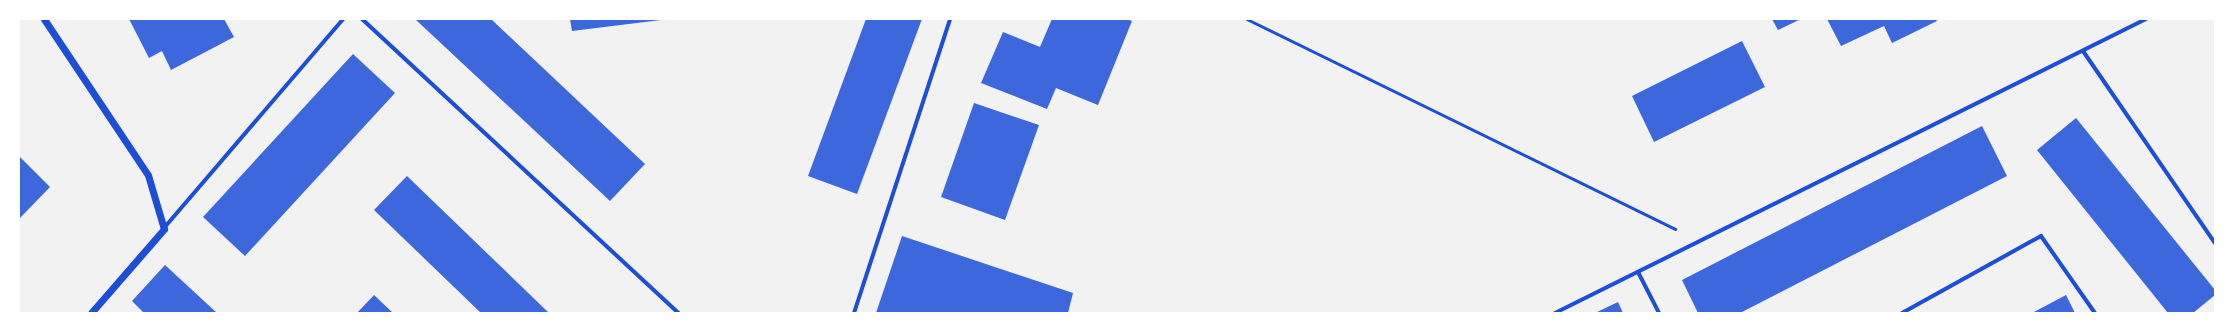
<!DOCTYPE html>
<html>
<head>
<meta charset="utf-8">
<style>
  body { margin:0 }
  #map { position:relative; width:2234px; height:332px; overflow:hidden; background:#f2f2f2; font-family:"IBM Plex Sans",sans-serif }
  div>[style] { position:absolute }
  .building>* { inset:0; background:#3d67dc }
  .path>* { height:2.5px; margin:-1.25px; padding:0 1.25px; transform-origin:1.25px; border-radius:1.25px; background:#1d4ed8 }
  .minor>* { height:4px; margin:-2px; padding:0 2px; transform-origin:2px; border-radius:2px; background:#1d4ed8 }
  .tertiary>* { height:7px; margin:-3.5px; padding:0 3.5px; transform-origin:3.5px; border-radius:3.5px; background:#1d4ed8 }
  span { translate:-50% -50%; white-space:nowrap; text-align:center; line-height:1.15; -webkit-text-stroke:4px #fff; paint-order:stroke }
  .frame { position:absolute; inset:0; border:20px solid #fff; pointer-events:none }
</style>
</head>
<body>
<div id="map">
  <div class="building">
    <i style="clip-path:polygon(129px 19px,224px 19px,234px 37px,171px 70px,162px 51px,149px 58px)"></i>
    <i style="clip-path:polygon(415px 19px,491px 19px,645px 164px,610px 201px)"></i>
    <i style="clip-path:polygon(570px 19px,661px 19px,661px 20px,572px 31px)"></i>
    <i style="clip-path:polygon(866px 19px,922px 19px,857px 194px,808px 176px)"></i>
    <i style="clip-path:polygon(1052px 19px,1126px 19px,1132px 21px,1098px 105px,1056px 88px,1047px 109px,981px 83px,1003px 32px,1040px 47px)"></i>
    <i style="clip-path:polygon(1772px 19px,1801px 19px,1778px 30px)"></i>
    <i style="clip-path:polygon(1827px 19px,1936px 19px,1937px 21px,1892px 43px,1884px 26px,1841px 46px)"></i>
    <i style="clip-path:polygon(1742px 41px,1765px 87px,1654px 142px,1632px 96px)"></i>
    <i style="clip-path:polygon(353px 54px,395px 93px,245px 256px,203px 217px)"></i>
    <i style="clip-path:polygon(974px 103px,1039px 125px,1005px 220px,941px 197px)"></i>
    <i style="clip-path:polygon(2076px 118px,2215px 290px,2215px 295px,2193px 313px,2168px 313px,2037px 150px)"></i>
    <i style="clip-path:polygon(1982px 126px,2007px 176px,1740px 313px,1698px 313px,1682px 280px)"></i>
    <i style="clip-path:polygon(19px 156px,50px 187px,19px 219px)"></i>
    <i style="clip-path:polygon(407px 176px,549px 313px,481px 313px,374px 210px)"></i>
    <i style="clip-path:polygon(902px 236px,1073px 293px,1068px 313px,876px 313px)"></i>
    <i style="clip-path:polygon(165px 265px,217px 313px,144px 313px,132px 301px)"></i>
    <i style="clip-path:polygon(374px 295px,393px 313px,357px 313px)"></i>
    <i style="clip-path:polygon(2066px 295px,2075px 313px,2032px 313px)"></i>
    <i style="clip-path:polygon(1618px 302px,1623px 313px,1595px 313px)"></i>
  </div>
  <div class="path">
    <i style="left:1247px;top:19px;width:477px;rotate:26.1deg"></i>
  </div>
  <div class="minor">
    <i style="left:362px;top:19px;width:432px;rotate:42.9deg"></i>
    <i style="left:2083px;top:51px;width:233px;rotate:55.5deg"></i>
    <i style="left:164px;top:228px;width:275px;rotate:-49.4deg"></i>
    <i style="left:1638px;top:272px;width:46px;rotate:62.9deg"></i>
    <i style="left:854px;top:313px;width:309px;rotate:-71.9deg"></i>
    <i style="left:1555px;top:313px;width:660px;rotate:-26.45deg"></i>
    <i style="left:1902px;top:313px;width:159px;rotate:-29deg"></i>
    <i style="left:2041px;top:236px;width:94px;rotate:55deg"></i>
  </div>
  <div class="tertiary">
    <i style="left:44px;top:19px;width:187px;rotate:56.3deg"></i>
    <i style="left:148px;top:175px;width:56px;rotate:73.5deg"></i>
    <i style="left:164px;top:229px;width:111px;rotate:131deg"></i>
  </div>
  <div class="frame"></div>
</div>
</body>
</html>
